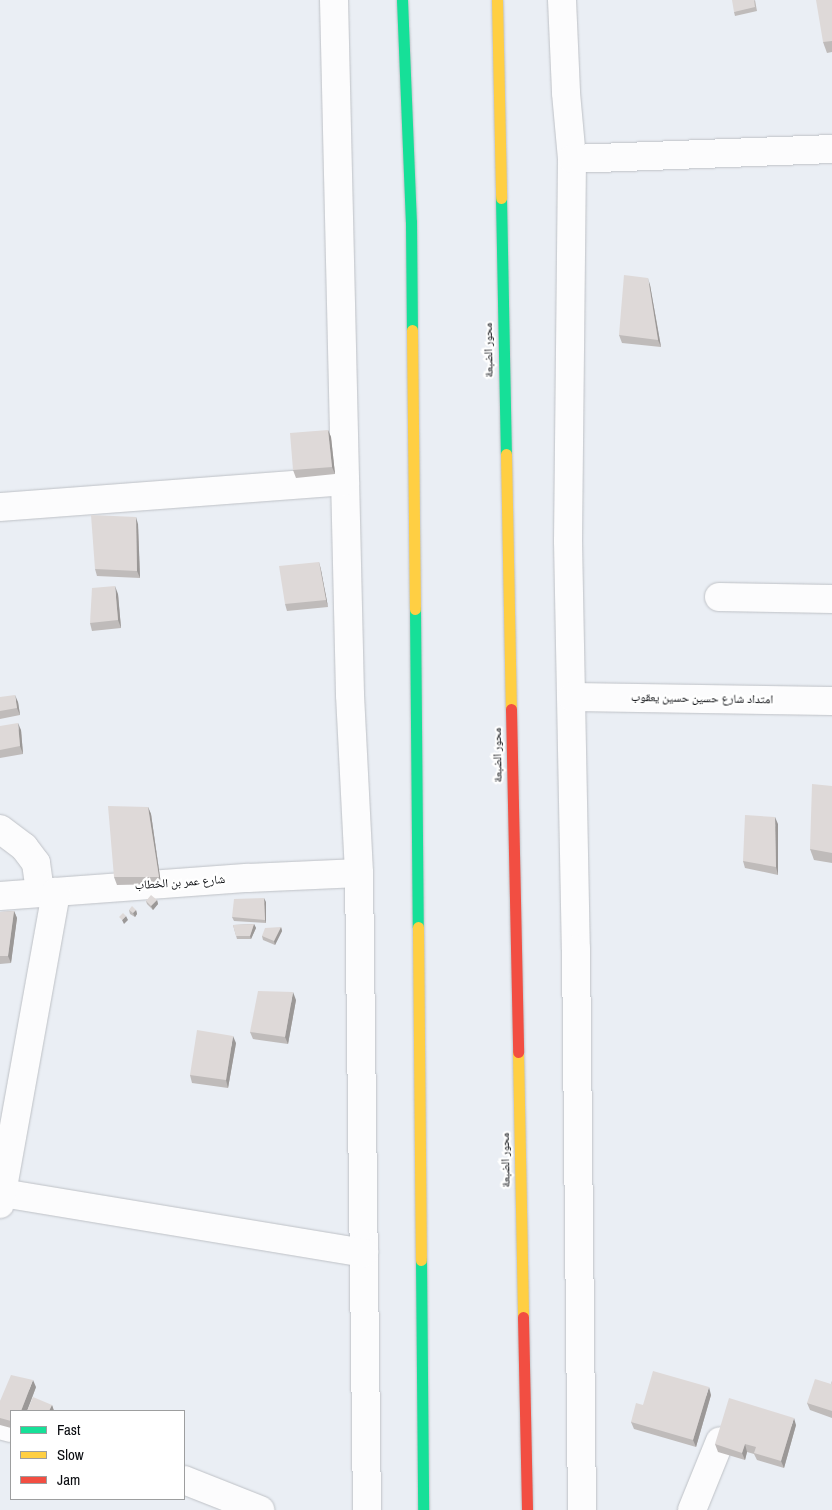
<!DOCTYPE html>
<html>
<head>
<meta charset="utf-8">
<style>
  body { margin:0 }
  #map { position:relative; width:832px; height:1510px; overflow:hidden; background:#eaeef4; font-family:"Archivo Narrow","Noto Naskh Arabic",sans-serif }
  div>[style] { position:absolute }
  .roads { filter:drop-shadow(0 0 1px #bec1c6) drop-shadow(0 0 1px #bec1c6) }
  .street>* { height:28px; margin:-14px; padding:0 14px; transform-origin:14px; border-radius:14px; background:#fcfcfd }
  .fast>* { height:11px; margin:-5.5px; padding:0 5.5px; transform-origin:5.5px; border-radius:5.5px; background:#16e098 }
  .slow>* { height:11px; margin:-5.5px; padding:0 5.5px; transform-origin:5.5px; border-radius:5.5px; background:#ffcf43 }
  .jam>* { height:11px; margin:-5.5px; padding:0 5.5px; transform-origin:5.5px; border-radius:5.5px; background:#f24e42 }
  .wall>* { inset:0; background:#bfbbba }
  .shaded-wall>* { inset:0; background:#9b9897 }
  .building>* { inset:0; background:#ded9d8 }
  span { translate:-50% -50%; white-space:nowrap; text-align:center; line-height:1.15; -webkit-text-stroke:4.5px #fff; paint-order:stroke }
  .street-label { font-size:12px; color:#0a0c10 }
  .legend { position:absolute; left:10px; top:1410px; width:175px; height:90px; box-sizing:border-box; background:#fff; border:1px solid #9d9e9f; margin:0; padding:6px 9px; list-style:none; font-size:15px; color:#0a0c10 }
  .legend li { display:flex; align-items:center; gap:10px; height:25px }
  .legend b { width:25px; border:1px solid #9d9e9f }
</style>
</head>
<body>
<div id="map">
  <div class="roads">
    <div class="street">
      <i style="left:334px;top:0;width:695px;rotate:88.68deg"></i>
      <i style="left:350px;top:695px;width:178px;rotate:87.1deg"></i>
      <i style="left:359px;top:873px;width:637px;rotate:89.28deg"></i>
      <i style="left:562px;top:0;width:93px;rotate:87.5deg"></i>
      <i style="left:566px;top:93px;width:66px;rotate:84.8deg"></i>
      <i style="left:572px;top:159px;width:382px;rotate:90.6deg"></i>
      <i style="left:568px;top:541px;width:408px;rotate:88.9deg"></i>
      <i style="left:576px;top:949px;width:561px;rotate:89.39deg"></i>
      <i style="left:572px;top:159px;width:260px;rotate:-2.2deg"></i>
      <i style="left:0;top:507px;width:346px;rotate:-4.3deg"></i>
      <i style="left:719px;top:597px;width:113px;rotate:1deg"></i>
      <i style="left:572px;top:697px;width:260px;rotate:0.9deg"></i>
      <i style="left:0;top:829px;width:30px;rotate:37deg"></i>
      <i style="left:24px;top:847px;width:20px;rotate:53deg"></i>
      <i style="left:36px;top:863px;width:30px;rotate:82deg"></i>
      <i style="left:0;top:896px;width:249px;rotate:-4.2deg"></i>
      <i style="left:248px;top:878px;width:111px;rotate:-2.6deg"></i>
      <i style="left:2px;top:1193px;width:367px;rotate:9.4deg"></i>
      <i style="left:0;top:1204px;width:317px;rotate:-79.8deg"></i>
      <i style="left:0;top:1425px;width:11px;rotate:15deg"></i>
      <i style="left:184px;top:1480px;width:82px;rotate:21.5deg"></i>
      <i style="left:692px;top:1510px;width:74px;rotate:-67.9deg"></i>
    </div>
    <div class="fast">
      <i style="left:402px;top:0;width:222px;rotate:87.7deg"></i>
      <i style="left:411px;top:222px;width:108px;rotate:89.5deg"></i>
      <i style="left:501px;top:198px;width:256px;rotate:88.9deg"></i>
      <i style="left:415px;top:609px;width:318px;rotate:89.5deg"></i>
      <i style="left:421px;top:1260px;width:250px;rotate:89.5deg"></i>
    </div>
    <div class="slow">
      <i style="left:497px;top:0;width:198px;rotate:88.8deg"></i>
      <i style="left:412px;top:330px;width:279px;rotate:89.4deg"></i>
      <i style="left:506px;top:454px;width:255px;rotate:88.9deg"></i>
      <i style="left:418px;top:927px;width:333px;rotate:89.5deg"></i>
      <i style="left:518px;top:1052px;width:265px;rotate:88.9deg"></i>
    </div>
    <div class="jam">
      <i style="left:511px;top:709px;width:343px;rotate:88.8deg"></i>
      <i style="left:523px;top:1317px;width:193px;rotate:88.8deg"></i>
    </div>
  </div>
  <div class="wall">
    <i style="clip-path:polygon(755px 0,757px 11px,735px 16px,734px 12px)"></i>
    <i style="clip-path:polygon(832px 0,832px 52px,827px 53px,823px 42px)"></i>
    <i style="clip-path:polygon(650px 285px,661px 347px,622px 343px,619px 335px)"></i>
    <i style="clip-path:polygon(328px 430px,331px 437px,335px 474px,296px 478px,293px 470px)"></i>
    <i style="clip-path:polygon(138px 524px,140px 578px,97px 576px,95px 569px)"></i>
    <i style="clip-path:polygon(319px 562px,321px 570px,328px 607px,287px 611px,285px 604px)"></i>
    <i style="clip-path:polygon(118px 594px,121px 628px,92px 631px,90px 623px)"></i>
    <i style="clip-path:polygon(0 697px,18px 702px,20px 715px,0 719px)"></i>
    <i style="clip-path:polygon(0 726px,21px 730px,23px 754px,0 758px)"></i>
    <i style="clip-path:polygon(832px 786px,832px 863px,814px 860px,810px 849px)"></i>
    <i style="clip-path:polygon(148px 807px,151px 814px,161px 884px,117px 885px,114px 877px)"></i>
    <i style="clip-path:polygon(778px 824px,778px 875px,745px 868px,743px 861px)"></i>
    <i style="clip-path:polygon(157px 900px,158px 904px,153px 910px,147px 904px,146px 901px)"></i>
    <i style="clip-path:polygon(266px 902px,266px 923px,234px 921px,232px 917px)"></i>
    <i style="clip-path:polygon(129px 910px,136px 910px,137px 914px,135px 917px,130px 914px)"></i>
    <i style="clip-path:polygon(14px 911px,17px 918px,11px 963px,0 964px,0 912px)"></i>
    <i style="clip-path:polygon(254px 924px,256px 928px,251px 939px,237px 939px,233px 925px)"></i>
    <i style="clip-path:polygon(281px 927px,282px 931px,275px 945px,263px 940px,262px 936px)"></i>
    <i style="clip-path:polygon(296px 1000px,288px 1044px,253px 1039px,250px 1032px)"></i>
    <i style="clip-path:polygon(236px 1043px,228px 1088px,192px 1083px,190px 1075px)"></i>
    <i style="clip-path:polygon(832px 1381px,832px 1418px,810px 1410px,807px 1403px,831px 1384px)"></i>
    <i style="clip-path:polygon(36px 1387px,27px 1411px,52px 1405px,54px 1411px,11px 1411px,11px 1428px,0 1425px,0 1401px)"></i>
    <i style="clip-path:polygon(711px 1395px,696px 1447px,634px 1429px,631px 1422px,643px 1405px)"></i>
    <i style="clip-path:polygon(796px 1425px,784px 1468px,757px 1460px,754px 1454px,747px 1452px,745px 1460px,718px 1452px,715px 1444px)"></i>
  </div>
  <div class="shaded-wall">
    <i style="clip-path:polygon(648px 278px,650px 285px,661px 347px,658px 340px)"></i>
    <i style="clip-path:polygon(328px 430px,331px 437px,335px 474px,332px 467px)"></i>
    <i style="clip-path:polygon(136px 517px,138px 524px,140px 578px,137px 571px)"></i>
    <i style="clip-path:polygon(319px 562px,321px 570px,328px 607px,326px 600px)"></i>
    <i style="clip-path:polygon(115px 586px,118px 594px,121px 628px,118px 620px)"></i>
    <i style="clip-path:polygon(15px 695px,18px 702px,20px 715px,17px 708px)"></i>
    <i style="clip-path:polygon(18px 723px,21px 730px,23px 754px,20px 746px)"></i>
    <i style="clip-path:polygon(148px 807px,151px 814px,161px 884px,159px 877px)"></i>
    <i style="clip-path:polygon(775px 817px,778px 824px,778px 875px,776px 867px)"></i>
    <i style="clip-path:polygon(264px 898px,266px 902px,266px 923px,265px 920px)"></i>
    <i style="clip-path:polygon(157px 900px,158px 904px,153px 910px,151px 906px)"></i>
    <i style="clip-path:polygon(136px 910px,137px 914px,135px 917px,133px 913px)"></i>
    <i style="clip-path:polygon(14px 911px,17px 918px,11px 963px,8px 956px)"></i>
    <i style="clip-path:polygon(126px 916px,128px 920px,124px 924px,122px 920px)"></i>
    <i style="clip-path:polygon(254px 924px,256px 928px,251px 939px,250px 936px)"></i>
    <i style="clip-path:polygon(281px 927px,282px 931px,275px 945px,274px 941px)"></i>
    <i style="clip-path:polygon(293px 992px,296px 1000px,288px 1044px,285px 1037px)"></i>
    <i style="clip-path:polygon(233px 1036px,236px 1043px,228px 1088px,226px 1080px)"></i>
    <i style="clip-path:polygon(33px 1380px,36px 1387px,27px 1411px,21px 1411px)"></i>
    <i style="clip-path:polygon(709px 1387px,711px 1395px,696px 1447px,693px 1440px)"></i>
    <i style="clip-path:polygon(52px 1405px,54px 1411px,49px 1411px)"></i>
    <i style="clip-path:polygon(794px 1418px,796px 1425px,784px 1468px,781px 1461px)"></i>
    <i style="clip-path:polygon(745px 1444px,747px 1452px,745px 1460px,742px 1453px)"></i>
  </div>
  <div class="building">
    <i style="clip-path:polygon(732px 0,754px 0,755px 7px,734px 12px)"></i>
    <i style="clip-path:polygon(816px 0,832px 0,832px 41px,823px 42px)"></i>
    <i style="clip-path:polygon(624px 275px,648px 278px,658px 340px,619px 335px)"></i>
    <i style="clip-path:polygon(328px 430px,332px 467px,293px 470px,290px 433px)"></i>
    <i style="clip-path:polygon(91px 515px,136px 517px,137px 571px,95px 569px)"></i>
    <i style="clip-path:polygon(319px 562px,326px 600px,285px 604px,279px 566px)"></i>
    <i style="clip-path:polygon(115px 586px,118px 620px,90px 623px,92px 588px)"></i>
    <i style="clip-path:polygon(15px 695px,17px 708px,0 711px,0 697px)"></i>
    <i style="clip-path:polygon(18px 723px,20px 746px,0 750px,0 726px)"></i>
    <i style="clip-path:polygon(812px 784px,832px 786px,832px 853px,810px 849px)"></i>
    <i style="clip-path:polygon(108px 806px,148px 807px,159px 877px,114px 877px)"></i>
    <i style="clip-path:polygon(745px 815px,775px 817px,776px 867px,743px 861px)"></i>
    <i style="clip-path:polygon(151px 895px,157px 900px,151px 906px,146px 901px)"></i>
    <i style="clip-path:polygon(264px 898px,265px 920px,232px 917px,234px 899px)"></i>
    <i style="clip-path:polygon(132px 906px,136px 910px,133px 913px,129px 910px)"></i>
    <i style="clip-path:polygon(14px 911px,8px 956px,0 956px,0 912px)"></i>
    <i style="clip-path:polygon(123px 913px,126px 916px,122px 920px,119px 917px)"></i>
    <i style="clip-path:polygon(254px 924px,250px 936px,236px 936px,233px 925px)"></i>
    <i style="clip-path:polygon(281px 927px,274px 941px,262px 936px,265px 928px)"></i>
    <i style="clip-path:polygon(258px 991px,293px 992px,285px 1037px,250px 1032px)"></i>
    <i style="clip-path:polygon(197px 1030px,233px 1036px,226px 1080px,190px 1075px)"></i>
    <i style="clip-path:polygon(653px 1371px,709px 1387px,693px 1440px,631px 1422px,636px 1403px,643px 1405px)"></i>
    <i style="clip-path:polygon(11px 1375px,33px 1380px,21px 1411px,11px 1411px,11px 1421px,0 1418px,0 1401px)"></i>
    <i style="clip-path:polygon(815px 1379px,831px 1384px,832px 1381px,832px 1411px,807px 1403px)"></i>
    <i style="clip-path:polygon(33px 1397px,52px 1405px,49px 1411px,27px 1411px)"></i>
    <i style="clip-path:polygon(729px 1398px,794px 1418px,781px 1461px,754px 1453px,756px 1447px,745px 1444px,742px 1453px,715px 1444px)"></i>
  </div>
  <div class="street-label">
    <span style="left:489px;top:350px;rotate:-91deg">محور الضبعة</span>
    <span style="left:702px;top:699px;rotate:1deg">امتداد شارع حسين حسين يعقوب</span>
    <span style="left:498px;top:755px;rotate:-91deg">محور الضبعة</span>
    <span style="left:180px;top:883px;rotate:-4deg">شارع عمر بن الخطاب</span>
    <span style="left:506px;top:1160px;rotate:-91deg">محور الضبعة</span>
  </div>
  <ul class="legend">
  <li><b style="height:6px;background:#16e098"></b>Fast</li>
  <li><b style="height:6px;background:#ffcf43"></b>Slow</li>
  <li><b style="height:6px;background:#f24e42"></b>Jam</li>
  </ul>
</div>
</body>
</html>
